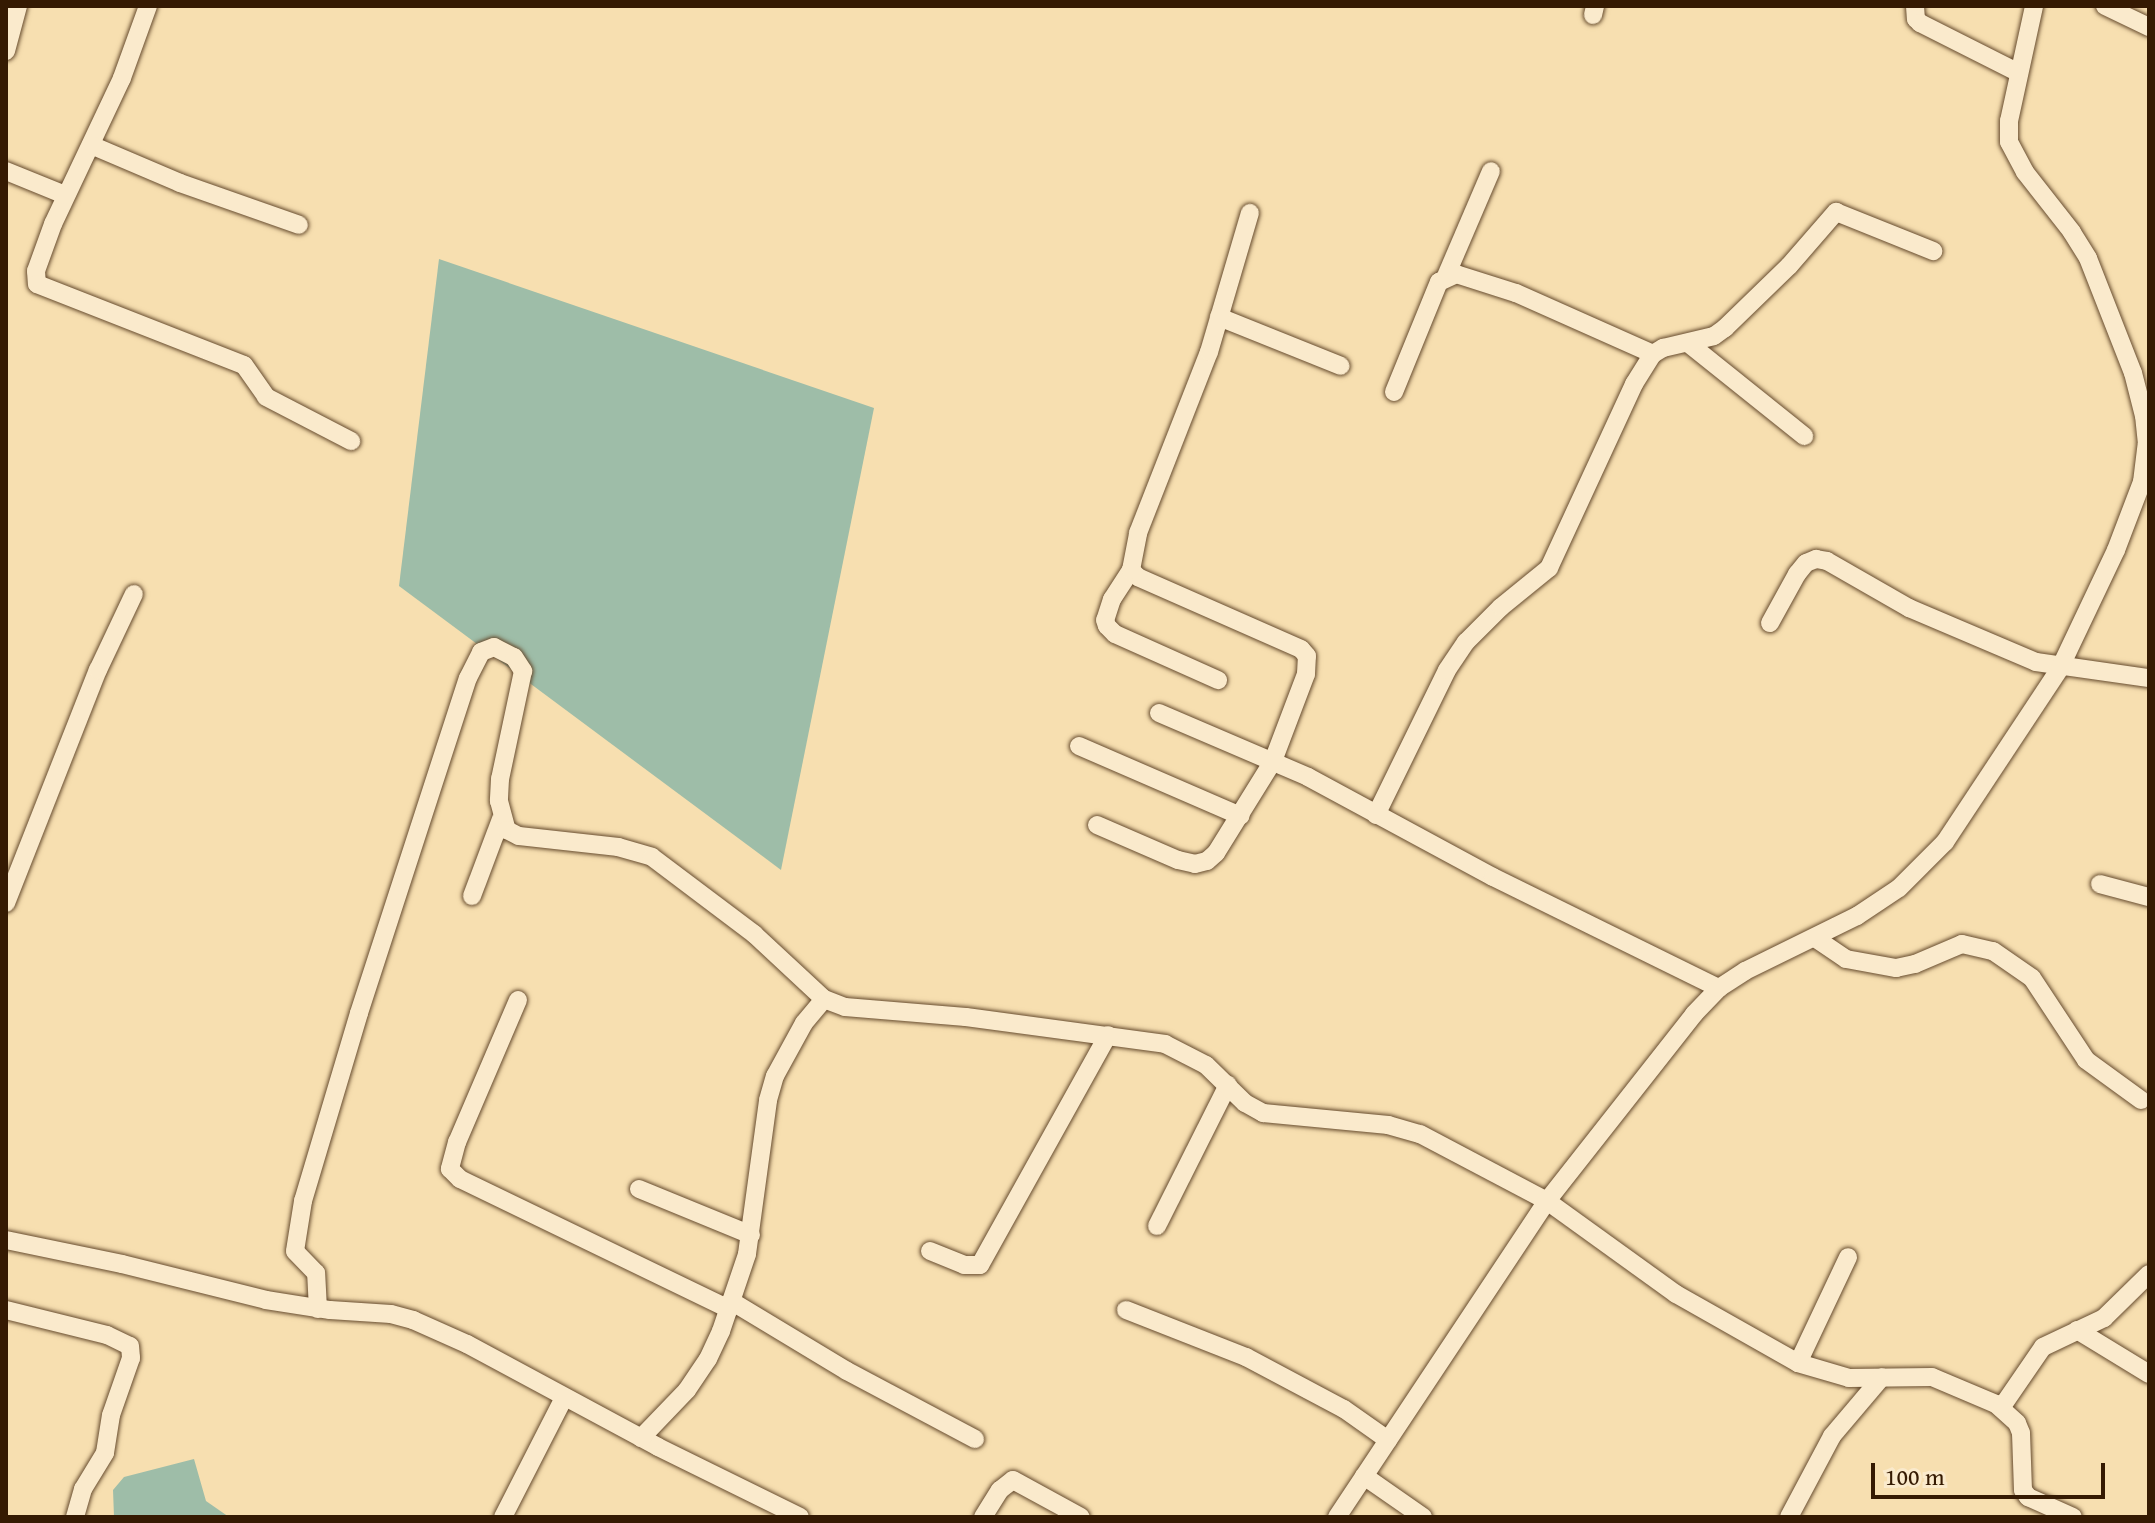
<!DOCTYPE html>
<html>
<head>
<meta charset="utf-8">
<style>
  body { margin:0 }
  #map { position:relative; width:2155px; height:1523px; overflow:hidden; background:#f7dfb0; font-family:"Gentium Book Plus",serif }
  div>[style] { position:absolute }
  .water>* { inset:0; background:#9ebda8 }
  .roads { filter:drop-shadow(0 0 2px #664b2e) drop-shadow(0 0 2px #664b2e) }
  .street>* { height:18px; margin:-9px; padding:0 9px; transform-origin:9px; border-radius:9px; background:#faeacc }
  span { translate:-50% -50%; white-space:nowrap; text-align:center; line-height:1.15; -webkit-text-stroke:6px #faeacc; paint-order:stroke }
  .frame { position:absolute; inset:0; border:8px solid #351a02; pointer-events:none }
  .scale { position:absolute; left:1871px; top:1463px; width:234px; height:36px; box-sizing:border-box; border:4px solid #351a02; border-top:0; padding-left:10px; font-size:24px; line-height:28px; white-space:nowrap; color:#351a02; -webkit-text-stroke:6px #faeacc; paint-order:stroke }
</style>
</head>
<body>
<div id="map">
  <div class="water">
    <i style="clip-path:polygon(439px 259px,874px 408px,781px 870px,399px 586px)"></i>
    <i style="clip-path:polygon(194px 1459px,206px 1501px,229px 1517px,114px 1517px,113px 1490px,124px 1477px)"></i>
  </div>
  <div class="roads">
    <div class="street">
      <i style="left:148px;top:6px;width:77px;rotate:109.9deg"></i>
      <i style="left:122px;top:78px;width:161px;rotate:115.3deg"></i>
      <i style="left:53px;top:224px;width:50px;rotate:109.9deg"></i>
      <i style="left:36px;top:271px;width:13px;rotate:86deg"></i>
      <i style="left:37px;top:284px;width:222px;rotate:21.4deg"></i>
      <i style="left:244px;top:365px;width:39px;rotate:55deg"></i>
      <i style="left:266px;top:397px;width:96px;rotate:27.4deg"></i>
      <i style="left:1915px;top:6px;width:13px;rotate:86deg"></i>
      <i style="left:1916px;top:19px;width:6px;rotate:45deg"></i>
      <i style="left:1920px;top:23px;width:111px;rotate:26.8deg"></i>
      <i style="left:2105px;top:6px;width:49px;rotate:25.5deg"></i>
      <i style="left:1593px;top:15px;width:9px;rotate:-77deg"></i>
      <i style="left:6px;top:51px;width:47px;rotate:-75.1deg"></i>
      <i style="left:91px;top:145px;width:97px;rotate:23.1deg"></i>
      <i style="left:180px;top:183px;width:126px;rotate:19.4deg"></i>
      <i style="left:6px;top:171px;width:64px;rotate:22.1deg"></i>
      <i style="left:1446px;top:276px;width:114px;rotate:-66.8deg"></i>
      <i style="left:1219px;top:317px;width:131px;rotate:21.9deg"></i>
      <i style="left:1688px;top:343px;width:149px;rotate:38.7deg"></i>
      <i style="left:1394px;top:392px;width:119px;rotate:-67.8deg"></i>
      <i style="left:1439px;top:282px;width:19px;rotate:-25deg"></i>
      <i style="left:1456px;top:274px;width:63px;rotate:17.6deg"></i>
      <i style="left:1516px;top:293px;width:150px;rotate:24deg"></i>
      <i style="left:1131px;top:570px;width:35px;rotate:123deg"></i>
      <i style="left:1112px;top:599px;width:22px;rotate:108deg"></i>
      <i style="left:1105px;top:620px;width:6px;rotate:72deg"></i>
      <i style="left:1107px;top:626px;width:11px;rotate:45deg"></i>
      <i style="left:1115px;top:634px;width:113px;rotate:24.1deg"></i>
      <i style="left:1770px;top:623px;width:56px;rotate:-61.1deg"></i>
      <i style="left:1797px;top:574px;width:14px;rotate:-51deg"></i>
      <i style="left:1806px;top:563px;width:11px;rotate:-22deg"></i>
      <i style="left:1816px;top:559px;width:11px;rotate:10deg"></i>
      <i style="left:1827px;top:561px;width:95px;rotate:29.8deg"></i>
      <i style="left:1909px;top:608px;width:138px;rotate:23deg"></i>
      <i style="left:2036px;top:662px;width:114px;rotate:8.1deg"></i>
      <i style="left:1159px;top:713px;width:162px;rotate:23.2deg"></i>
      <i style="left:1308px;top:777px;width:210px;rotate:28.4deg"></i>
      <i style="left:1493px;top:877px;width:252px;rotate:26.2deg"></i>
      <i style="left:1079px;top:746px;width:176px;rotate:23.4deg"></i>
      <i style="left:1376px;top:815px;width:161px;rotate:-63.9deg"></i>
      <i style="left:1447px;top:670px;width:34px;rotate:-56deg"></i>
      <i style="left:1466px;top:642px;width:49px;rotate:-45deg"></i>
      <i style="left:1501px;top:607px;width:62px;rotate:-39.1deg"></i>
      <i style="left:1549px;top:568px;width:203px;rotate:-65.2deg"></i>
      <i style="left:1634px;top:384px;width:36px;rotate:-58deg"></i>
      <i style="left:1653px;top:354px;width:12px;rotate:-31deg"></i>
      <i style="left:1663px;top:348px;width:52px;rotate:-13.2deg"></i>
      <i style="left:1714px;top:336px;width:14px;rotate:-36deg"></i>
      <i style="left:1725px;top:328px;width:89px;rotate:-44.1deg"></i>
      <i style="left:1789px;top:266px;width:72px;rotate:-49deg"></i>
      <i style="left:1836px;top:212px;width:105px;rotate:21.9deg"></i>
      <i style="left:1097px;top:825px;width:88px;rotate:23.4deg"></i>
      <i style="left:1178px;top:860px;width:17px;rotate:13deg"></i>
      <i style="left:1195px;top:864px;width:12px;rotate:-14deg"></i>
      <i style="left:1207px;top:861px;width:12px;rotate:-42deg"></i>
      <i style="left:1216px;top:853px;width:108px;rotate:-58.2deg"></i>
      <i style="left:1273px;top:761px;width:93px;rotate:-69.2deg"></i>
      <i style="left:1306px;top:674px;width:18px;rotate:-87deg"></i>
      <i style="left:1307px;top:656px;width:9px;rotate:-131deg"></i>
      <i style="left:1301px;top:649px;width:178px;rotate:-156.2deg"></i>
      <i style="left:1138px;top:577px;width:10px;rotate:-135deg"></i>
      <i style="left:1131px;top:570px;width:38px;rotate:-79deg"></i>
      <i style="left:1138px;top:533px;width:194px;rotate:-68.6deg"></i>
      <i style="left:1209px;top:352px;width:145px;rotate:-73.6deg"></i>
      <i style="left:2100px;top:884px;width:51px;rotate:14.9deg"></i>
      <i style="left:472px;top:896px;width:82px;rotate:-69.4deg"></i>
      <i style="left:6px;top:903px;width:251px;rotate:-68.5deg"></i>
      <i style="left:98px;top:670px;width:84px;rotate:-64.7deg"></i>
      <i style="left:1815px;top:938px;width:37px;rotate:34deg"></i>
      <i style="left:1846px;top:959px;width:51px;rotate:10.2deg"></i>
      <i style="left:1896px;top:968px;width:19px;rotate:-12deg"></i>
      <i style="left:1915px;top:964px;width:51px;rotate:-23.1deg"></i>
      <i style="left:1962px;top:944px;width:32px;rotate:13deg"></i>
      <i style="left:1993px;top:951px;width:47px;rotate:34.7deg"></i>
      <i style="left:2032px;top:978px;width:98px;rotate:56.6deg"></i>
      <i style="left:2086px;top:1060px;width:68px;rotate:36deg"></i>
      <i style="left:518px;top:1000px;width:155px;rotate:113.2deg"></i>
      <i style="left:457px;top:1142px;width:28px;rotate:105deg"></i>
      <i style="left:450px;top:1169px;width:14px;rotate:45deg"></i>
      <i style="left:460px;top:1179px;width:299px;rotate:25.8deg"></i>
      <i style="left:639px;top:1189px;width:121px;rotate:22.3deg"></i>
      <i style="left:1157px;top:1226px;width:158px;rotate:-63.3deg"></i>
      <i style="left:6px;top:1240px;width:118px;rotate:11.7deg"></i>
      <i style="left:122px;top:1264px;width:148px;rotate:14deg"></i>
      <i style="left:266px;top:1300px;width:65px;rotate:8.9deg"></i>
      <i style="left:330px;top:1310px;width:61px;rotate:3.8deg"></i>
      <i style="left:391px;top:1314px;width:23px;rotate:15deg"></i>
      <i style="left:413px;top:1320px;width:59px;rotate:24deg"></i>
      <i style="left:467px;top:1344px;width:217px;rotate:28.3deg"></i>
      <i style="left:658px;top:1447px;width:158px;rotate:26.2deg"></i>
      <i style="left:930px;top:1251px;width:37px;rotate:22deg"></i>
      <i style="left:964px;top:1265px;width:16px"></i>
      <i style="left:980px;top:1265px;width:263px;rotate:-60.9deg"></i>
      <i style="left:731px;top:1301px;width:135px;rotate:31.1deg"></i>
      <i style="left:847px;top:1371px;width:145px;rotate:28deg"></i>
      <i style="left:318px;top:1309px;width:36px;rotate:-93deg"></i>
      <i style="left:316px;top:1273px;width:30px;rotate:-134deg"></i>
      <i style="left:295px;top:1251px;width:51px;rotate:-80.9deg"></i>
      <i style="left:303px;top:1201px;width:196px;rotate:-73.4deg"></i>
      <i style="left:359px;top:1013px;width:352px;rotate:-72deg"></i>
      <i style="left:468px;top:678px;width:29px;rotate:-63deg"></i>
      <i style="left:481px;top:652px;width:14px;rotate:-21deg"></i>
      <i style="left:494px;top:647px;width:22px;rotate:27deg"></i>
      <i style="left:514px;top:657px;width:17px;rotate:57deg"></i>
      <i style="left:523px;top:671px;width:110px;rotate:102deg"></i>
      <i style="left:500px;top:779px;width:22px;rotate:93deg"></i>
      <i style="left:499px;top:801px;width:30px;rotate:75deg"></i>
      <i style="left:507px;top:830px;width:13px;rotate:27deg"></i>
      <i style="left:519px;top:836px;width:100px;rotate:6.3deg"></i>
      <i style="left:618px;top:847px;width:35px;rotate:16deg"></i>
      <i style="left:652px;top:857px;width:128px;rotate:37deg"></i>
      <i style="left:754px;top:934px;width:96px;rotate:42.9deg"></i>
      <i style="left:824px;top:999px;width:22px;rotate:21deg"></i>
      <i style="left:845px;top:1007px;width:121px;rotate:4.7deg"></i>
      <i style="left:966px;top:1017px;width:201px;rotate:7.7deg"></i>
      <i style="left:1165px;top:1044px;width:46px;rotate:27.1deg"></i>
      <i style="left:1206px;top:1065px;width:54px;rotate:44.3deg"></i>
      <i style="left:1245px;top:1103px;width:21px;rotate:29deg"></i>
      <i style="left:1263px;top:1113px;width:126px;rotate:5.5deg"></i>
      <i style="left:1388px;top:1125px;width:33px;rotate:16deg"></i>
      <i style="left:1420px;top:1134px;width:144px;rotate:27.8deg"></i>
      <i style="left:1547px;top:1201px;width:159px;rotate:35.8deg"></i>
      <i style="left:1676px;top:1294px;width:140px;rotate:29.5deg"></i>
      <i style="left:1798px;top:1363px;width:53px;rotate:16.4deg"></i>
      <i style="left:1849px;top:1378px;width:83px;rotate:-0.7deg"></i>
      <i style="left:1932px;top:1377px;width:69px;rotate:22.9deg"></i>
      <i style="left:1996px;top:1404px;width:28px;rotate:42deg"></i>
      <i style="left:2017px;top:1423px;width:11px;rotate:68deg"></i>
      <i style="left:2021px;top:1433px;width:57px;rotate:88deg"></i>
      <i style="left:2023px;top:1490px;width:9px;rotate:54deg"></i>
      <i style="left:2028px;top:1497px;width:49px;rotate:24deg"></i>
      <i style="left:6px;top:1310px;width:104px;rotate:13.9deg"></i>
      <i style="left:107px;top:1335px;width:25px;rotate:26deg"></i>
      <i style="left:130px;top:1346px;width:12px;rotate:85deg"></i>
      <i style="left:131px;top:1358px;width:60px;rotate:109.3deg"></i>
      <i style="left:111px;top:1415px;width:38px;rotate:99deg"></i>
      <i style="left:105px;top:1453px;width:42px;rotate:121.4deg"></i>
      <i style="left:83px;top:1489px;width:29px;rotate:106deg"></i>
      <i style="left:1126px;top:1310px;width:129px;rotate:21.4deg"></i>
      <i style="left:1246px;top:1357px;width:111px;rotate:28deg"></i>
      <i style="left:1344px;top:1409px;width:54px;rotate:35.2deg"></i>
      <i style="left:2077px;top:1330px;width:84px;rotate:31.4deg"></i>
      <i style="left:1798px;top:1363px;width:117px;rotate:-64.7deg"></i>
      <i style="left:2001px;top:1408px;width:74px;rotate:-55.5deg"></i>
      <i style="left:2043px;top:1347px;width:68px;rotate:-25.4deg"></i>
      <i style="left:2104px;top:1318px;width:63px;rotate:-44.4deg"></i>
      <i style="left:641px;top:1438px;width:66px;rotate:-46.2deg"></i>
      <i style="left:687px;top:1390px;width:37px;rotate:-56deg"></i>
      <i style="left:708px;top:1359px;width:31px;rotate:-65deg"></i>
      <i style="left:721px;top:1331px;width:81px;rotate:-71.3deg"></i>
      <i style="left:747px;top:1254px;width:155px;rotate:-82.2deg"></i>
      <i style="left:768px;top:1100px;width:25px;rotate:-74deg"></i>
      <i style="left:775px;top:1076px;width:60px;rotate:-61.3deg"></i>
      <i style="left:804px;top:1023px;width:31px;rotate:-50deg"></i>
      <i style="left:1364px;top:1476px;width:72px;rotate:34.8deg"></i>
      <i style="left:503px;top:1517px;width:134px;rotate:-62.9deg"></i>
      <i style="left:983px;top:1517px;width:32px;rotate:-58deg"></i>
      <i style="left:1000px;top:1490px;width:16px;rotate:-38deg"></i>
      <i style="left:1013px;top:1480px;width:77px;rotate:28.6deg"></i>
      <i style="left:1337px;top:1517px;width:379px;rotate:-56.4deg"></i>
      <i style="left:1547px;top:1201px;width:238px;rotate:-51.8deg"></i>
      <i style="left:1694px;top:1014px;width:36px;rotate:-46deg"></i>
      <i style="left:1719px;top:988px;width:31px;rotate:-33deg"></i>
      <i style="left:1745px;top:971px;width:125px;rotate:-26.2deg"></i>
      <i style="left:1857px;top:916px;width:50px;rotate:-33.7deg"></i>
      <i style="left:1899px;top:888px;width:65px;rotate:-45deg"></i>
      <i style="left:1945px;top:842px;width:209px;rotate:-56.5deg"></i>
      <i style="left:2060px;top:668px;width:131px;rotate:-64.6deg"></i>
      <i style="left:2116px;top:550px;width:73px;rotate:-69.1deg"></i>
      <i style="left:2142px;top:482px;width:38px;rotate:-83deg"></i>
      <i style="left:2147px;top:444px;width:28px;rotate:-96deg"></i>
      <i style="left:2144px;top:416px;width:44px;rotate:-104.3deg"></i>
      <i style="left:2133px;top:373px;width:123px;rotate:-111.4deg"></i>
      <i style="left:2088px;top:258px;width:31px;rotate:-122deg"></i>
      <i style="left:2072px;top:232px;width:76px;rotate:-128.1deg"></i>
      <i style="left:2025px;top:172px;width:34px;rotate:-118deg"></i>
      <i style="left:2009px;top:142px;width:21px;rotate:-90deg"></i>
      <i style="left:2009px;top:121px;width:118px;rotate:-77.7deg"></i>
      <i style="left:1789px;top:1517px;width:92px;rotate:-62deg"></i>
      <i style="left:1832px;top:1436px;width:77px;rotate:-49.7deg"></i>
    </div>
  </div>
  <div class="frame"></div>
  <div class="scale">100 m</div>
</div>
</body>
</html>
